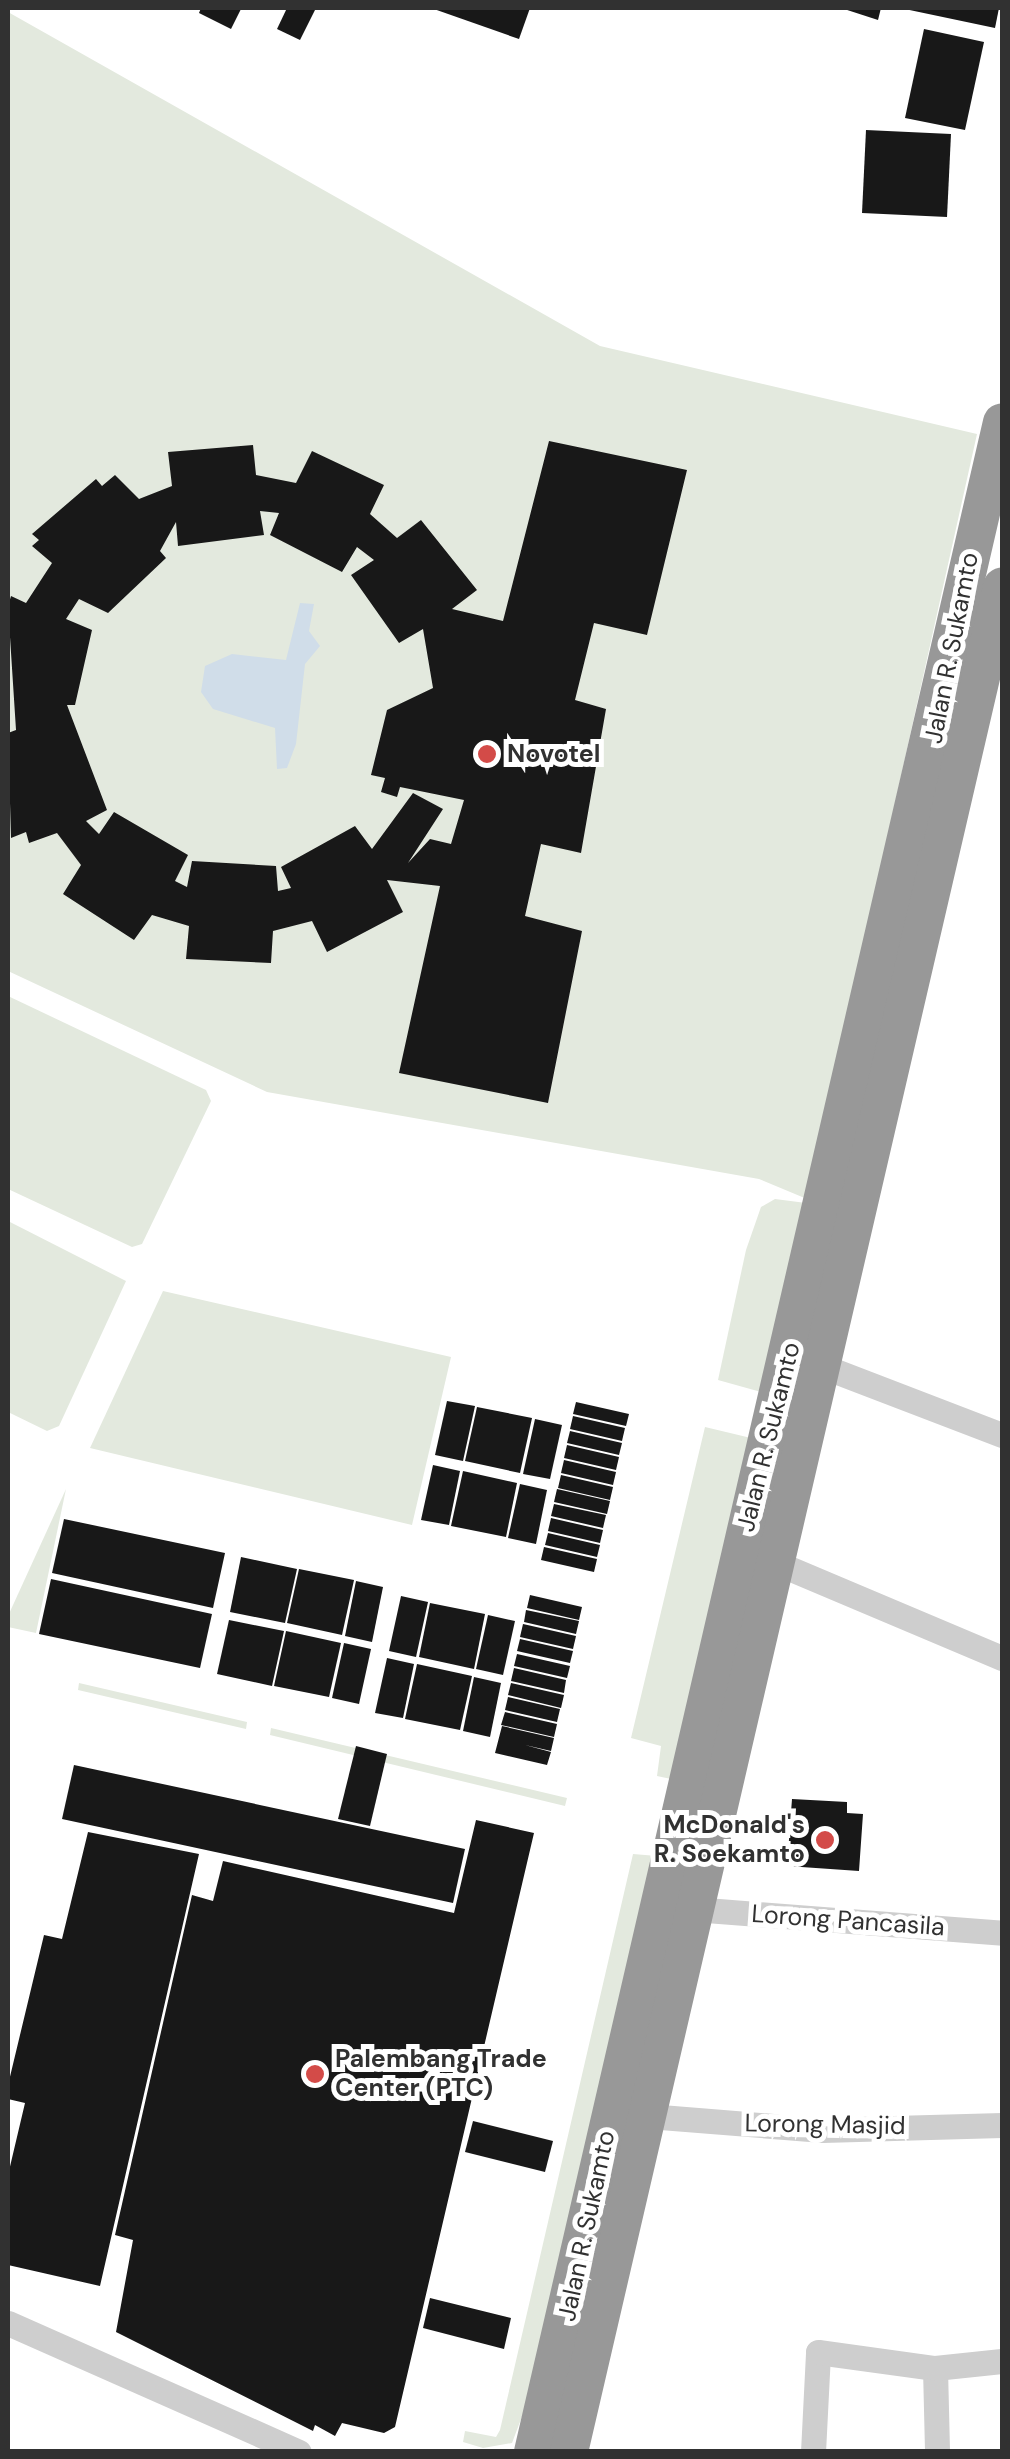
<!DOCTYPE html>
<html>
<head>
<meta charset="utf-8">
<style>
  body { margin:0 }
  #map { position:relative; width:1010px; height:2459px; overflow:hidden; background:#fff; font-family:"DM Sans",sans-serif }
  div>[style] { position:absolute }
  .green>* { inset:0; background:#e3e9de }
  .water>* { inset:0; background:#d0dde9 }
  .building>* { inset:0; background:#181818 }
  .minor>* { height:25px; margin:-12.5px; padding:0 12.5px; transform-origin:12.5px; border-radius:12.5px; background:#cecece }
  .highway>* { height:38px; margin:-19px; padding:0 19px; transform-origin:19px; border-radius:19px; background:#989898 }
  .dots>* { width:28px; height:28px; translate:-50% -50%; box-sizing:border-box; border:5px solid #fff; border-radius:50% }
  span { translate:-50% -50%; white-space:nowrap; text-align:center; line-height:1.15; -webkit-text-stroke:10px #fff; paint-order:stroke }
  .street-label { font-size:25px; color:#313131 }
  .poi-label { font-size:25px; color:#313131; font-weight:700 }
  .left { translate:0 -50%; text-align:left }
  .right { translate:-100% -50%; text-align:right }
  .frame { position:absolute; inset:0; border:10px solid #313131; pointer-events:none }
</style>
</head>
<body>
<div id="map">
  <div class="green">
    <i style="clip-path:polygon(8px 12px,600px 346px,977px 434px,807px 1199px,759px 1179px,267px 1092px,8px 971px)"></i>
    <i style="clip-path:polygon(8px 996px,206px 1090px,211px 1101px,142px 1244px,132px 1247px,8px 1189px)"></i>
    <i style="clip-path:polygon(775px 1199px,806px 1203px,761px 1392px,718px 1380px,746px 1250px,761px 1207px)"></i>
    <i style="clip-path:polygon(8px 1221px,126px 1281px,59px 1426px,47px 1431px,8px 1412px)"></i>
    <i style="clip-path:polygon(163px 1291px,451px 1357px,412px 1525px,90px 1448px)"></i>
    <i style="clip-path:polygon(705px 1427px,751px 1438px,671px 1779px,657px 1776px,661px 1746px,631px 1738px)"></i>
    <i style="clip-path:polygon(66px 1489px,36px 1633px,8px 1627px,8px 1616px)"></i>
    <i style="clip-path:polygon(79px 1683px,247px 1722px,246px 1729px,78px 1690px)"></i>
    <i style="clip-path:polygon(271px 1728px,567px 1798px,565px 1806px,270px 1735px)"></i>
    <i style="clip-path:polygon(633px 1854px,657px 1856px,529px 2398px,512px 2443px,483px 2448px,463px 2442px,465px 2431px,496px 2437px,500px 2430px)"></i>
  </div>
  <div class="water">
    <i style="clip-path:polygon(300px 603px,314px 604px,309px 631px,320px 646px,305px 664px,296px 744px,287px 768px,277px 769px,275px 728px,213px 709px,201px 692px,205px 666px,232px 654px,286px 660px)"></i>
  </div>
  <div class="building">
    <i style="clip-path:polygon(201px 8px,239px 8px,241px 9px,231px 29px,199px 13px)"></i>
    <i style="clip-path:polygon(287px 8px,315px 10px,300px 40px,277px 29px)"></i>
    <i style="clip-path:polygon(431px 8px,530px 8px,519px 39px)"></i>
    <i style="clip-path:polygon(841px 8px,881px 8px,878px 20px)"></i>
    <i style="clip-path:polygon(900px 8px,999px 8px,995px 28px)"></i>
    <i style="clip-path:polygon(924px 29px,984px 42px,965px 130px,905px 118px)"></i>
    <i style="clip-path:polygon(866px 130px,951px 134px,947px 217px,862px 213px)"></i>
    <i style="clip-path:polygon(evenodd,549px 441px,687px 470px,647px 635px,594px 623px,575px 700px,606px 709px,581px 853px,541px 844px,525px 916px,582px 931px,548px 1103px,399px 1073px,440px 886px,387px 880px,403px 912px,327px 952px,312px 921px,273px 931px,271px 963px,186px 959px,189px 926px,152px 915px,134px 940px,63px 894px,81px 865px,57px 833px,29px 843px,26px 832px,11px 838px,8px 733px,16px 730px,8px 606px,11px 596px,26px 603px,52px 563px,32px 546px,39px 540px,32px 534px,96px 479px,102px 486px,115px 475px,139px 499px,172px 486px,168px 452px,253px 445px,256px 475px,296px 483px,312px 451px,384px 485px,370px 514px,397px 538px,421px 520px,477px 590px,452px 609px,503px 621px,549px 441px,260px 511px,279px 513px,270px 535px,342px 572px,357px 547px,374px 560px,351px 575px,399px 643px,423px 629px,433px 688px,387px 710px,371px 775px,385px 778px,381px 792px,397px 797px,400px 787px,464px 800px,451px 844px,430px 839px,408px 863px,443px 809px,413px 793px,372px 849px,355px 826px,281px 867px,291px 888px,278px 891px,276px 866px,192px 861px,187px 887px,175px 881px,188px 855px,114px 812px,99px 834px,86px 821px,107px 810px,67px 705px,75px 705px,92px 630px,66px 619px,79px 599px,108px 613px,166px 558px,160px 551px,176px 522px,178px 546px,264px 535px,260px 511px)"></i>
    <i style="clip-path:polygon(447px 1401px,475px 1406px,463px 1461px,435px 1455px)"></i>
    <i style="clip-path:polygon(576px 1402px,629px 1414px,626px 1426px,573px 1414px)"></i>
    <i style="clip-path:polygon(477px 1407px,532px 1418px,520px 1473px,465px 1461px)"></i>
    <i style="clip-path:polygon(573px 1416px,625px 1428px,622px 1441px,570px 1429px)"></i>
    <i style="clip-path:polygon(535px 1419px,562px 1425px,550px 1479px,523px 1474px)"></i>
    <i style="clip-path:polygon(570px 1431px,622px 1443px,619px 1455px,567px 1443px)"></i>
    <i style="clip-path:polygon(567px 1445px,619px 1457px,616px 1470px,564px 1458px)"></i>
    <i style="clip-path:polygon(564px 1460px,616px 1472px,613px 1485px,561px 1473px)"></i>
    <i style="clip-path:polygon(433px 1465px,460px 1471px,449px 1525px,421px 1520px)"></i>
    <i style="clip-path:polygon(463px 1471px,517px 1483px,506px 1537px,451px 1526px)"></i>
    <i style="clip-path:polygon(561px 1475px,613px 1487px,610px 1500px,558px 1488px)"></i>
    <i style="clip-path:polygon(520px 1484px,547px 1490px,536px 1544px,508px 1538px)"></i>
    <i style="clip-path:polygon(557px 1489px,610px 1501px,607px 1514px,554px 1502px)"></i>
    <i style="clip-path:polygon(554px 1504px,606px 1515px,603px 1528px,551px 1516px)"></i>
    <i style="clip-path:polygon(551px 1518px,603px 1530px,600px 1543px,548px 1531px)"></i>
    <i style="clip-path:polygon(64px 1519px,225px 1553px,213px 1608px,52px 1573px)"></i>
    <i style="clip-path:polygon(548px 1533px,600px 1545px,597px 1557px,545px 1545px)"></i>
    <i style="clip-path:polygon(544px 1547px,597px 1559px,594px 1572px,541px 1560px)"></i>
    <i style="clip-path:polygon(241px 1557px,297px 1569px,285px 1623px,230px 1612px)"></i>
    <i style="clip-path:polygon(299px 1569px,354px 1580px,342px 1635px,287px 1623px)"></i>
    <i style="clip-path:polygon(51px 1579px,212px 1614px,200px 1668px,39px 1634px)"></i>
    <i style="clip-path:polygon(356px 1581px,383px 1587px,372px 1642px,345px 1636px)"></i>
    <i style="clip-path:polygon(530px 1595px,582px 1607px,579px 1620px,527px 1608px)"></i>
    <i style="clip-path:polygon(401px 1596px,428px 1602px,416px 1657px,389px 1651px)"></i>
    <i style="clip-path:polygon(430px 1603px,485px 1614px,474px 1669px,419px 1657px)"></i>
    <i style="clip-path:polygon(526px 1610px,579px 1621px,576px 1634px,524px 1622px)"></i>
    <i style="clip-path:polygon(488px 1615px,515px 1621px,503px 1675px,476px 1669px)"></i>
    <i style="clip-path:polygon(229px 1620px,284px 1631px,272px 1686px,217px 1674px)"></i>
    <i style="clip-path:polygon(523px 1624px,576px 1636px,573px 1649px,520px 1637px)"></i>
    <i style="clip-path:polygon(286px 1631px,341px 1643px,329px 1697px,274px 1686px)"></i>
    <i style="clip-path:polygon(520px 1639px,573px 1651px,570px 1663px,517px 1651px)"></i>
    <i style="clip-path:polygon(344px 1643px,371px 1649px,359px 1704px,332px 1698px)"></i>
    <i style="clip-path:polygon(517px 1654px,570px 1666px,567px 1678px,514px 1666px)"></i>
    <i style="clip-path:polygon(387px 1658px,414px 1664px,403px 1718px,375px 1713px)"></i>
    <i style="clip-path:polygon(417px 1664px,472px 1676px,460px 1730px,405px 1719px)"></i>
    <i style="clip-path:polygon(514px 1668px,566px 1680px,564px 1693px,511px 1681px)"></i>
    <i style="clip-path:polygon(474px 1677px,501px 1683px,490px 1737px,463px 1731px)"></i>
    <i style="clip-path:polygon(511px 1683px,564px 1695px,561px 1708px,508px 1695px)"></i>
    <i style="clip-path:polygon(508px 1697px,560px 1709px,557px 1722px,505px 1710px)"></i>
    <i style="clip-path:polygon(505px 1712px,557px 1724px,554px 1737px,501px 1725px)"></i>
    <i style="clip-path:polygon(502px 1726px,554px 1738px,551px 1751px,525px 1745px,551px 1752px,547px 1765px,495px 1753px)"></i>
    <i style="clip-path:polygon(356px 1746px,387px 1754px,370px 1826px,338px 1819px)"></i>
    <i style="clip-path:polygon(74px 1765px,465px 1849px,453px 1903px,62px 1819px)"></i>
    <i style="clip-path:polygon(792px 1799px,847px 1802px,847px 1813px,863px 1814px,859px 1871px,787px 1866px)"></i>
    <i style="clip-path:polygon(476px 1820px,534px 1833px,395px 2427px,384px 2433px,342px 2423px,335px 2436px,315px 2425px,313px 2431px,116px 2332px,133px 2240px,115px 2235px,192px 1895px,213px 1901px,223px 1861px,454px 1913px)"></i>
    <i style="clip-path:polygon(88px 1832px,199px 1854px,100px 2286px,8px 2265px,8px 2175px,25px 2103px,8px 2099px,8px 2085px,44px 1935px,62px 1939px)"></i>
    <i style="clip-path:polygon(473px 2121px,553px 2141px,545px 2172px,465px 2152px)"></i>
    <i style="clip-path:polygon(430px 2298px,511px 2318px,504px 2349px,423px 2328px)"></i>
  </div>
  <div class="minor">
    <i style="left:822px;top:1366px;width:193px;rotate:21deg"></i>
    <i style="left:772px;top:1561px;width:250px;rotate:22.9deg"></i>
    <i style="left:693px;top:1909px;width:310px;rotate:4.4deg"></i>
    <i style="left:648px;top:2116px;width:175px;rotate:4.6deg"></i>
    <i style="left:822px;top:2130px;width:180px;rotate:-1.6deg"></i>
    <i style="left:8px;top:2323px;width:318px;rotate:23.9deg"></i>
    <i style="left:935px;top:2368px;width:84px;rotate:88.6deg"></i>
    <i style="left:813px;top:2452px;width:100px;rotate:-87.1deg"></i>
    <i style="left:818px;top:2352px;width:118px;rotate:7.8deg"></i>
    <i style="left:935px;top:2368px;width:67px;rotate:-6deg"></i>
  </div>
  <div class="highway">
    <i style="left:533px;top:2452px;width:2083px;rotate:-76.99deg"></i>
    <i style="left:569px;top:2452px;width:1915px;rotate:-76.93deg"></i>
  </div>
  <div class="dots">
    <i style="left:487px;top:754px;background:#d34b48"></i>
    <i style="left:825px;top:1840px;background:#d34b48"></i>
    <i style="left:315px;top:2074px;background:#d34b48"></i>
  </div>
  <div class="street-label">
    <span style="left:952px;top:648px;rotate:-79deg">Jalan R. Sukamto</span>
    <span style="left:769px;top:1437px;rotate:-76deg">Jalan R. Sukamto</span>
    <span style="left:848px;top:1921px;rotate:4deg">Lorong Pancasila</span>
    <span style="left:825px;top:2125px;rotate:1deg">Lorong Masjid</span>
    <span style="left:587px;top:2226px;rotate:-78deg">Jalan R. Sukamto</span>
  </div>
  <div class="poi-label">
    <span class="left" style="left:507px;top:754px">Novotel</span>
    <span class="right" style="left:805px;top:1840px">McDonald's<br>R. Soekamto</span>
    <span class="left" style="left:335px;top:2074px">Palembang Trade<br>Center (PTC)</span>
  </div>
  <div class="frame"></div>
</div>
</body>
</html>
